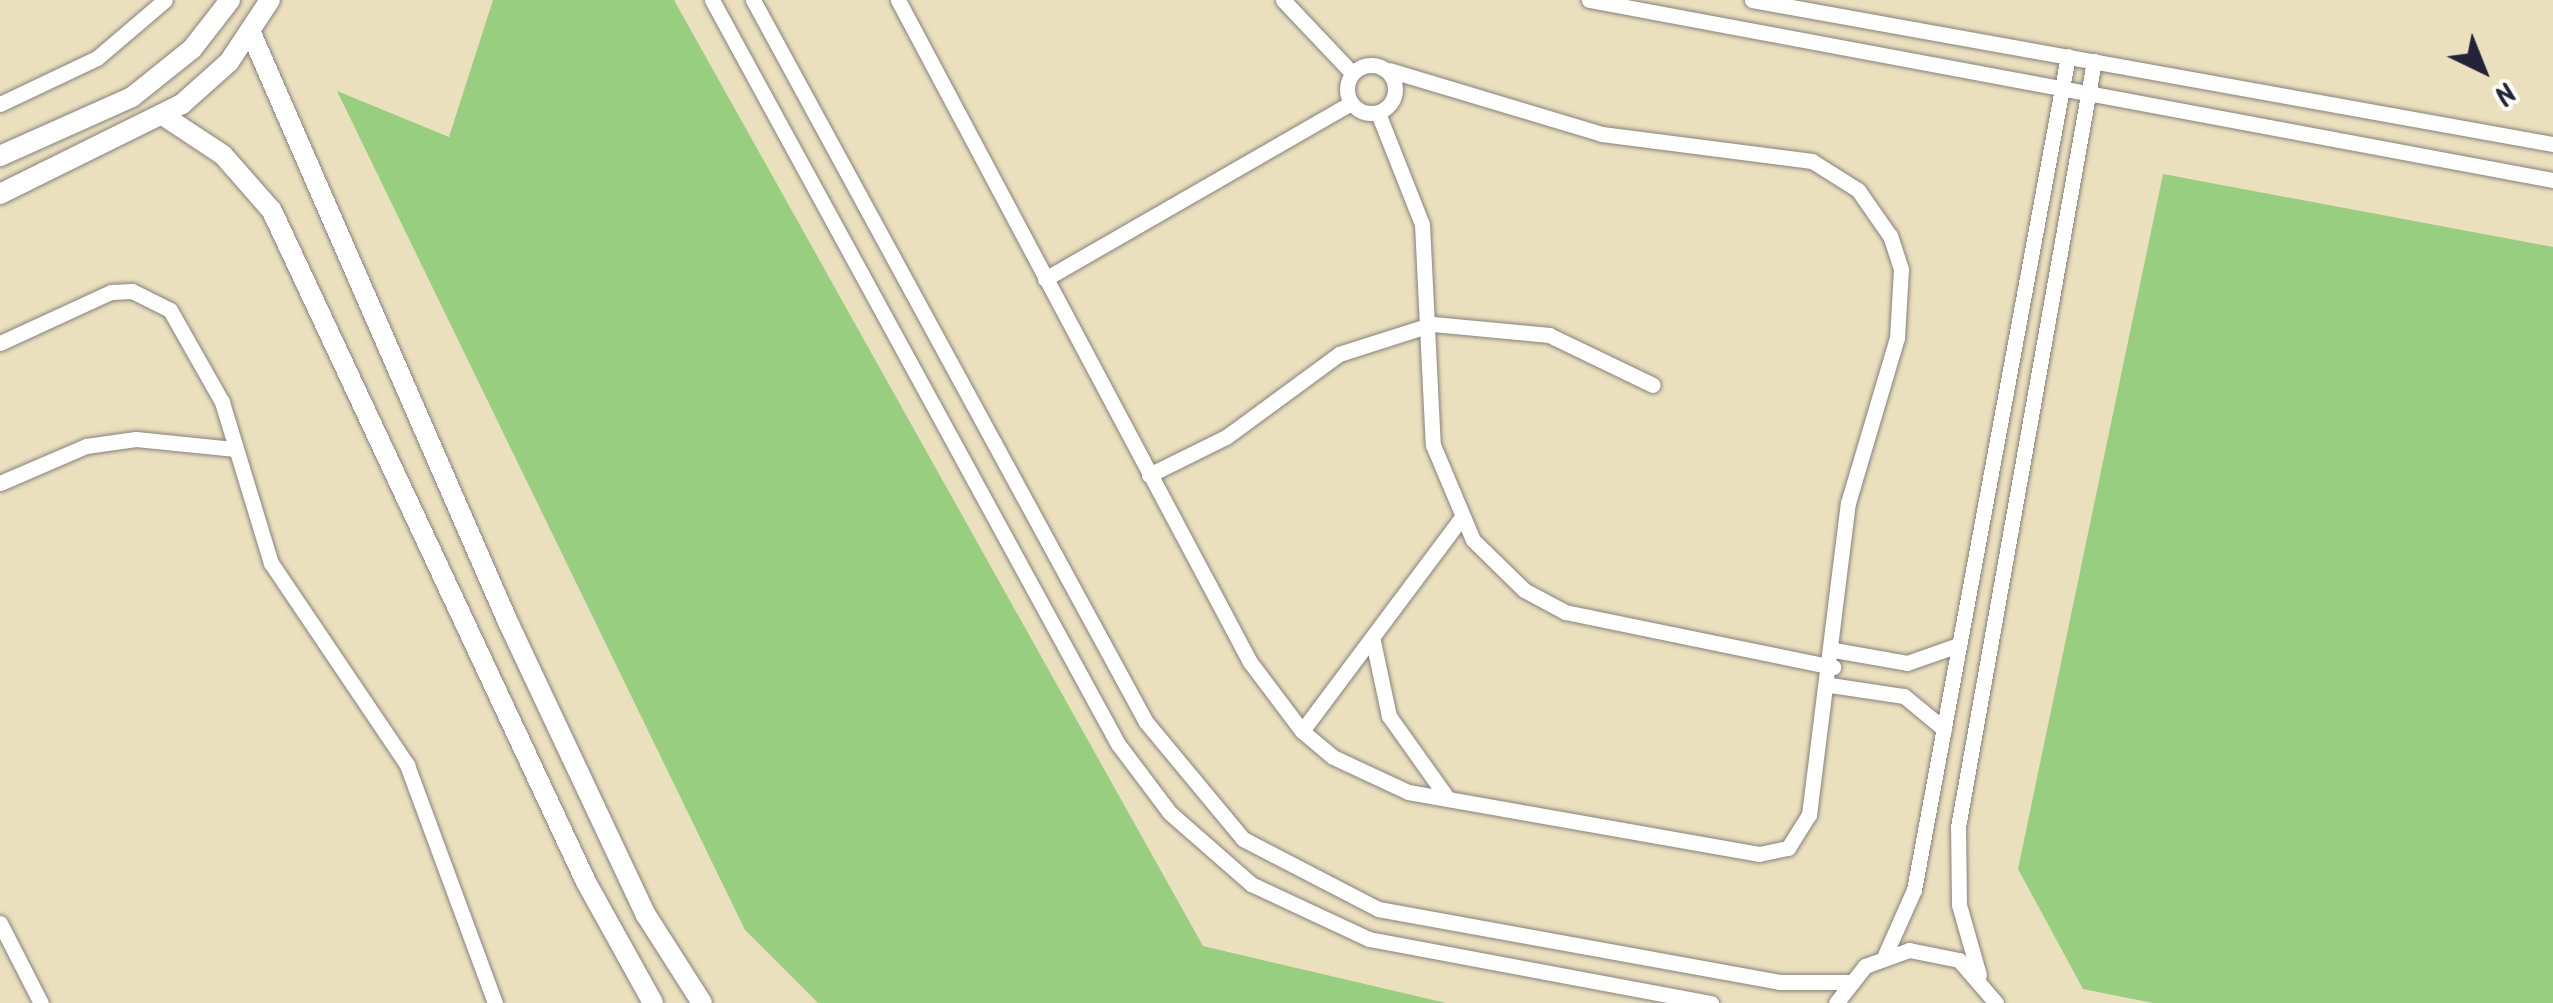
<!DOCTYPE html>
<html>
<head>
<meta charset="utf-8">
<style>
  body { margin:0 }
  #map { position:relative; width:2553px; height:1003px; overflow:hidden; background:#ebe0be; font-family:Kalam,sans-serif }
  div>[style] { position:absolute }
  .green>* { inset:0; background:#98ce7f }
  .roads { filter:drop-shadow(0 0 2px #86817c) drop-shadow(0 0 2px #86817c) }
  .minor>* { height:15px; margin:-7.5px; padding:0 7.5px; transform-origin:7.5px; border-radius:7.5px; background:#fff }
  .minor>.ring { margin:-7.5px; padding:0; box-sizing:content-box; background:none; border:15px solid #fff; border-radius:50% }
  .tertiary>* { height:20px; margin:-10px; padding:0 10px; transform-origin:10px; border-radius:10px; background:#fff }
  span { translate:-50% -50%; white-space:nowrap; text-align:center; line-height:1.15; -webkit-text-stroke:8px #fdfcf7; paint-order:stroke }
  .north { position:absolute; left:2433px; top:20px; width:100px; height:100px; -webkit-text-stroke:8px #fdfcf7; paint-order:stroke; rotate:137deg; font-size:28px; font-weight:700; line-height:40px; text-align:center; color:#22223b }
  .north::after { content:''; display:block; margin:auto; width:35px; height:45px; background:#22223b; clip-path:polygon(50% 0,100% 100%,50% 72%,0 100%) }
</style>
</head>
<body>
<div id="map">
  <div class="green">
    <i style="clip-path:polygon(493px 0,674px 0,1203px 946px,1446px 1003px,818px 1003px,745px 930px,337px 91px,449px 137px)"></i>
    <i style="clip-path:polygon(2163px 174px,2553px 247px,2553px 1003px,2153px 1003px,2083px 989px,2018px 869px)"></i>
  </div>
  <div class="roads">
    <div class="minor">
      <i style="left:712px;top:0;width:848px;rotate:61.38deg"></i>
      <i style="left:1118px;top:744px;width:86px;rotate:53deg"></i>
      <i style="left:1170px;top:813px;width:108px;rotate:41.2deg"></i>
      <i style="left:1251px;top:884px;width:130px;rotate:25deg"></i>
      <i style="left:1369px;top:939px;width:348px;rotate:10.6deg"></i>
      <i style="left:753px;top:0;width:822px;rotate:61.44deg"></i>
      <i style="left:1146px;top:722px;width:152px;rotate:50.3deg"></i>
      <i style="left:1243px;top:839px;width:152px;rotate:27.4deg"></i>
      <i style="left:1378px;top:909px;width:408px;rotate:10.3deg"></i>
      <i style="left:1779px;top:982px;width:69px"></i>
      <i style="left:898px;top:0;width:750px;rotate:62deg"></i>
      <i style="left:1250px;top:662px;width:86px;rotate:53deg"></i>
      <i style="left:1302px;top:731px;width:40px;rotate:40deg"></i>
      <i style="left:1333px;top:757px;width:83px;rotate:25deg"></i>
      <i style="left:1408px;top:792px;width:356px;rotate:10deg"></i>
      <i style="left:1759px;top:854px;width:30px;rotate:-12deg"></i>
      <i style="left:1788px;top:848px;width:39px;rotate:-58deg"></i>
      <i style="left:1809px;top:815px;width:314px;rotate:-82.9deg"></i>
      <i style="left:1848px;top:503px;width:172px;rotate:-73.5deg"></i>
      <i style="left:1897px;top:338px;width:69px;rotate:-86.7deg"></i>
      <i style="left:1901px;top:269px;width:35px;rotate:-108deg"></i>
      <i style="left:1890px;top:236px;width:56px;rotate:-124.8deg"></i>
      <i style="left:1858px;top:190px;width:54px;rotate:-147.8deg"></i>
      <i style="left:1812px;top:161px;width:212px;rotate:-172.7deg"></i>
      <i style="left:1602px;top:134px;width:222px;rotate:-163.3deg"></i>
      <i style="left:1283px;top:0;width:100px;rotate:46.6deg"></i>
      <i style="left:1589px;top:0;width:981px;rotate:10.58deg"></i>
      <i style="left:1752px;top:0;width:814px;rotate:10.19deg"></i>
      <i class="ring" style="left:1347px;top:65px;width:33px;height:33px"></i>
      <i style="left:0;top:104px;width:107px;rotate:-25.4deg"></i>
      <i style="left:97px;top:58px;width:89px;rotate:-40.5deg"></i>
      <i style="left:1378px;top:113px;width:119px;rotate:68.4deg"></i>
      <i style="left:1422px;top:224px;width:221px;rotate:87.2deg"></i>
      <i style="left:1433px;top:445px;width:103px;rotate:67.2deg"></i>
      <i style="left:1473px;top:540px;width:71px;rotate:44.4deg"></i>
      <i style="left:1524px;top:590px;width:47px;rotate:28.2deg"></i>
      <i style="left:1565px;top:612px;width:274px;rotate:11.6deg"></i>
      <i style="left:1045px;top:279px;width:353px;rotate:-29.9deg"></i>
      <i style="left:0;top:343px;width:122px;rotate:-24.7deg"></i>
      <i style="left:111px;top:292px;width:21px;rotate:-3deg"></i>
      <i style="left:132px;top:291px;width:42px;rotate:26.6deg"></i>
      <i style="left:170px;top:310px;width:106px;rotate:60.5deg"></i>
      <i style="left:222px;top:402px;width:168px;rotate:73.1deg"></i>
      <i style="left:271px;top:563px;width:244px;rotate:56deg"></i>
      <i style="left:407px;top:765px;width:254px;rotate:69.7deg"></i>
      <i style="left:1149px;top:475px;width:86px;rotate:-26.3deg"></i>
      <i style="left:1226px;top:437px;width:140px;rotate:-36.3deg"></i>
      <i style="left:1339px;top:354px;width:99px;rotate:-17.7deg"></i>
      <i style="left:1433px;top:324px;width:117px;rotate:5.4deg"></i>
      <i style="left:1549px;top:335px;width:115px;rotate:25.7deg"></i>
      <i style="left:0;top:483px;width:94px;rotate:-23.3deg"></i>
      <i style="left:86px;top:446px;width:50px;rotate:-8deg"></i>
      <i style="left:136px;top:439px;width:100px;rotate:5.8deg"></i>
      <i style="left:1373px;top:641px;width:77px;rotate:78deg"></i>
      <i style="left:1389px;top:716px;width:102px;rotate:54.6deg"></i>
      <i style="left:1834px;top:650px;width:74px;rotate:10.1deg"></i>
      <i style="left:1907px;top:663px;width:54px;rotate:-19.4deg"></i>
      <i style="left:1830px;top:685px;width:75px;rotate:8.5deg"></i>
      <i style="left:1904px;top:696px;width:52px;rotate:39.5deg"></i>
      <i style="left:1302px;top:731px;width:264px;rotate:-53.2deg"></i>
      <i style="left:0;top:923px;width:90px;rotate:62.9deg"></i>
      <i style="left:1885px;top:955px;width:71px;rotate:-66deg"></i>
      <i style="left:1914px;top:890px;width:848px;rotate:-79.54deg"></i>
      <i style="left:1979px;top:975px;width:73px;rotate:-105.9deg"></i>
      <i style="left:1959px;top:905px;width:78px;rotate:-90.7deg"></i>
      <i style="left:1958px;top:827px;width:778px;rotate:-79.93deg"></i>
      <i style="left:1836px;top:1003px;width:47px;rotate:-51.9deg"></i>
      <i style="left:1865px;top:966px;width:47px;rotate:-20deg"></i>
      <i style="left:1909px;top:950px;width:51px;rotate:11.3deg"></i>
      <i style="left:1959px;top:960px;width:57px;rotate:49.3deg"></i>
    </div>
    <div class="tertiary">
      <i style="left:251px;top:33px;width:643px;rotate:66.43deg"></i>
      <i style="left:508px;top:622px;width:324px;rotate:64.8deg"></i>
      <i style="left:646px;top:915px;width:104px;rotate:57.5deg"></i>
      <i style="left:164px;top:116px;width:71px;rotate:33.5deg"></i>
      <i style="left:223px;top:155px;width:74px;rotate:48.8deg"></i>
      <i style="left:272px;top:211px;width:741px;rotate:64.92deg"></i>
      <i style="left:586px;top:882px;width:138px;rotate:61deg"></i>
      <i style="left:0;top:156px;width:145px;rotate:-24.1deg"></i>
      <i style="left:132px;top:97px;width:77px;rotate:-38.7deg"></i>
      <i style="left:192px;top:49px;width:62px;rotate:-52.2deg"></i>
      <i style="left:0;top:194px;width:203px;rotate:-26.3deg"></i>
      <i style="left:182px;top:104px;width:63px;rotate:-41.8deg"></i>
      <i style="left:229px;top:62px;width:74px;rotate:-56.5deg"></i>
    </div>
  </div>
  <div class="north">N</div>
</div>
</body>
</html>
